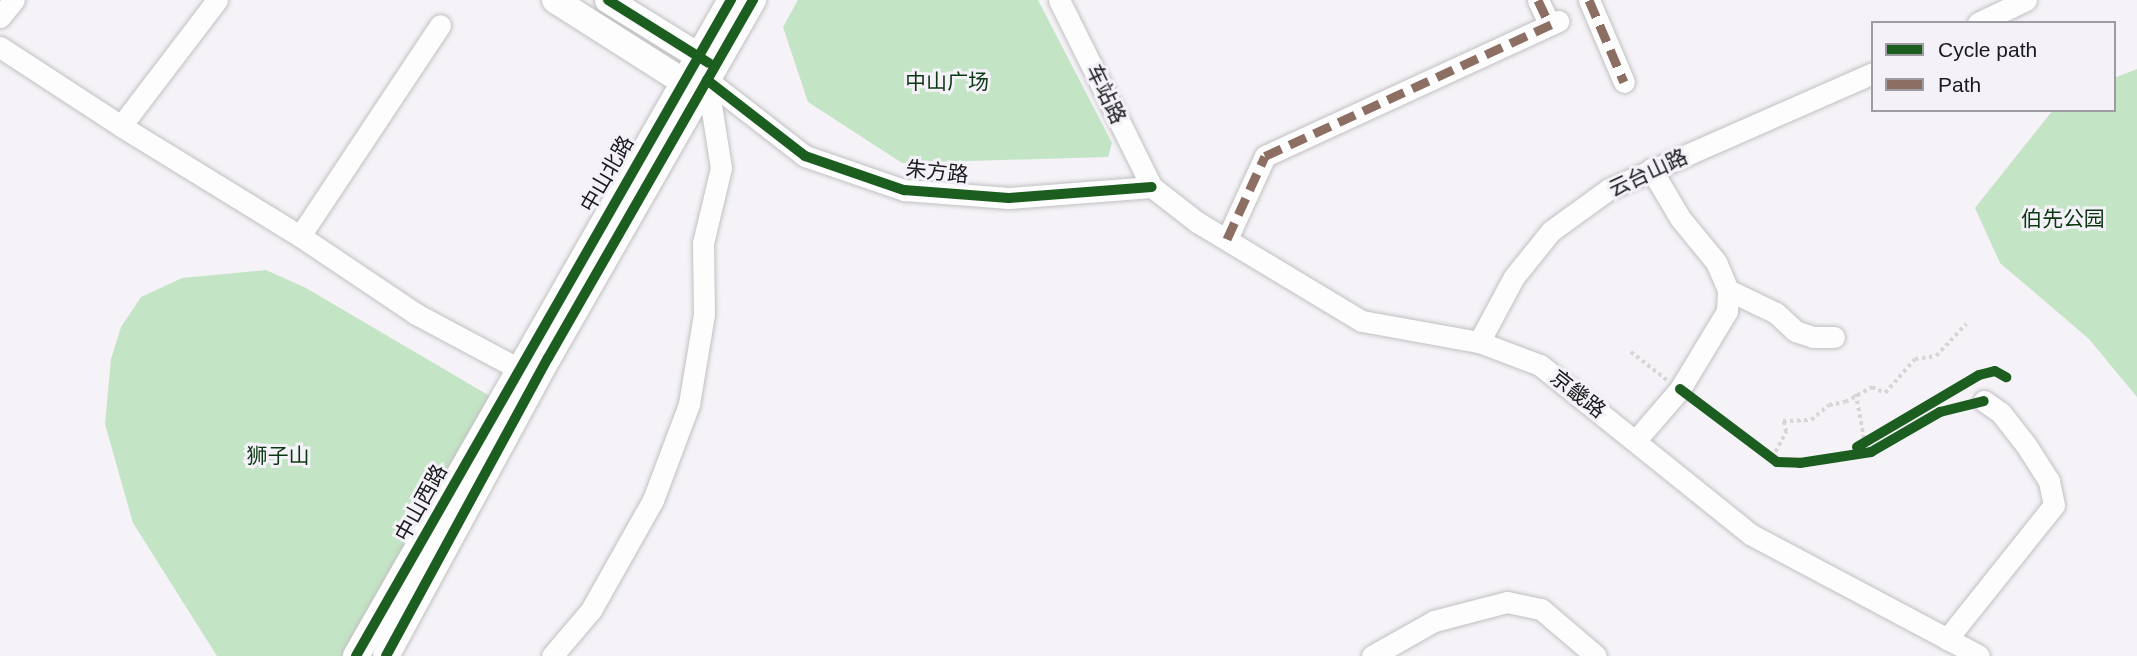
<!DOCTYPE html>
<html>
<head>
<meta charset="utf-8">
<style>
  body { margin:0 }
  #map { position:relative; width:2137px; height:656px; overflow:hidden; background:#f5f3f7; font-family:Helvetica,"Noto Sans SC",sans-serif }
  div>[style] { position:absolute }
  .green>* { inset:0; background:#c4e4c6 }
  .path>* { height:3.5px; margin-top:-1.75px; transform-origin:0; background:repeating-linear-gradient(90deg,#d6d6d7 0 3.5px,transparent 0 7px) }
  .roads { filter:drop-shadow(0 0 2px #c1c0c2) drop-shadow(0 0 2px #c1c0c2) }
  .minor>* { height:21px; margin:-10.5px; padding:0 10.5px; transform-origin:10.5px; border-radius:10.5px; background:#fefdfe }
  .major>* { height:26px; margin:-13px; padding:0 13px; transform-origin:13px; border-radius:13px; background:#fefdfe }
  .quiet>* { height:9px; margin-top:-4.5px; transform-origin:0; background:repeating-linear-gradient(90deg,#8d6e63 0 18px,transparent 0 27px) }
  .cycleway>* { height:10px; margin:-5px; padding:0 5px; transform-origin:5px; border-radius:5px; background:#1b5e20 }
  span { translate:-50% -50%; white-space:nowrap; text-align:center; line-height:1.15; -webkit-text-stroke:6px #f4f2f8; paint-order:stroke }
  .park-label { font-size:21px; color:#0b3811 }
  .street-label { font-size:21px; color:#1a1a1c }
  .legend { position:absolute; left:1871px; top:21px; width:245px; height:91px; box-sizing:border-box; background:#f4f2f8; border:2px solid #9d9ca0; margin:0; padding:9px 12px; list-style:none; font-size:21px; color:#1a1a1c }
  .legend li { display:flex; align-items:center; gap:14px; height:35px }
  .legend b { width:35px; border:2px solid #9d9ca0 }
</style>
</head>
<body>
<div id="map">
  <div class="green">
    <i style="clip-path:polygon(798px 0,1038px 0,1112px 143px,1108px 157px,902px 163px,808px 102px,783px 27px)"></i>
    <i style="clip-path:polygon(2137px 69px,2137px 397px,2089px 339px,2000px 263px,1975px 208px,2053px 110px,2114px 110px,2114px 78px)"></i>
    <i style="clip-path:polygon(266px 270px,306px 288px,500px 402px,342px 656px,217px 656px,133px 523px,105px 424px,111px 359px,121px 327px,141px 297px,182px 278px)"></i>
  </div>
  <div class="path">
    <i style="left:1631px;top:352px;width:46px;rotate:37.9deg"></i>
    <i style="left:1856px;top:394px;width:50px;rotate:79.6deg"></i>
    <i style="left:1772px;top:458px;width:30px;rotate:-62deg"></i>
    <i style="left:1786px;top:432px;width:11px;rotate:-105deg"></i>
    <i style="left:1783px;top:421px;width:28px;rotate:-2deg"></i>
    <i style="left:1811px;top:420px;width:23px;rotate:-40deg"></i>
    <i style="left:1829px;top:405px;width:16px;rotate:-11deg"></i>
    <i style="left:1845px;top:402px;width:31px;rotate:-29deg"></i>
    <i style="left:1872px;top:387px;width:14px;rotate:25deg"></i>
    <i style="left:1885px;top:393px;width:45px;rotate:-48.6deg"></i>
    <i style="left:1915px;top:359px;width:21px;rotate:-8deg"></i>
    <i style="left:1936px;top:356px;width:44px;rotate:-46.8deg"></i>
  </div>
  <div class="roads">
    <div class="minor">
      <i style="left:217px;top:0;width:158px;rotate:127.3deg"></i>
      <i style="left:121px;top:126px;width:210px;rotate:31.6deg"></i>
      <i style="left:300px;top:236px;width:140px;rotate:33.9deg"></i>
      <i style="left:416px;top:314px;width:117px;rotate:28.1deg"></i>
      <i style="left:1059px;top:0;width:209px;rotate:63.6deg"></i>
      <i style="left:1152px;top:187px;width:57px;rotate:37.9deg"></i>
      <i style="left:1197px;top:222px;width:192px;rotate:31deg"></i>
      <i style="left:1362px;top:321px;width:119px;rotate:10.2deg"></i>
      <i style="left:1479px;top:342px;width:65px;rotate:20.7deg"></i>
      <i style="left:1540px;top:365px;width:270px;rotate:38.8deg"></i>
      <i style="left:1750px;top:534px;width:259px;rotate:28deg"></i>
      <i style="left:1538px;top:0;width:26px;rotate:65deg"></i>
      <i style="left:1589px;top:0;width:89px;rotate:66.9deg"></i>
      <i style="left:0;top:17px;width:22px;rotate:-51deg"></i>
      <i style="left:1978px;top:23px;width:53px;rotate:-25.6deg"></i>
      <i style="left:0;top:47px;width:145px;rotate:33.1deg"></i>
      <i style="left:707px;top:80px;width:124px;rotate:37.8deg"></i>
      <i style="left:805px;top:156px;width:105px;rotate:19deg"></i>
      <i style="left:904px;top:190px;width:105px;rotate:4.4deg"></i>
      <i style="left:1009px;top:198px;width:143px;rotate:-4.4deg"></i>
      <i style="left:300px;top:236px;width:253px;rotate:-56.4deg"></i>
      <i style="left:1227px;top:239px;width:91px;rotate:-65.4deg"></i>
      <i style="left:1265px;top:156px;width:323px;rotate:-24.7deg"></i>
      <i style="left:1728px;top:290px;width:53px;rotate:25.6deg"></i>
      <i style="left:1776px;top:313px;width:26px;rotate:43deg"></i>
      <i style="left:1795px;top:331px;width:19px;rotate:18deg"></i>
      <i style="left:1813px;top:337px;width:21px"></i>
      <i style="left:1479px;top:342px;width:74px;rotate:-61.7deg"></i>
      <i style="left:1514px;top:277px;width:59px;rotate:-51.2deg"></i>
      <i style="left:1551px;top:231px;width:72px;rotate:-35.9deg"></i>
      <i style="left:1609px;top:189px;width:288px;rotate:-23.7deg"></i>
      <i style="left:1636px;top:440px;width:67px;rotate:-49.2deg"></i>
      <i style="left:1680px;top:389px;width:91px;rotate:-58.9deg"></i>
      <i style="left:1727px;top:311px;width:21px;rotate:-87deg"></i>
      <i style="left:1728px;top:290px;width:30px;rotate:-113deg"></i>
      <i style="left:1716px;top:262px;width:57px;rotate:-129.3deg"></i>
      <i style="left:1680px;top:218px;width:57px;rotate:-120.6deg"></i>
      <i style="left:1947px;top:639px;width:171px;rotate:-51.4deg"></i>
      <i style="left:2054px;top:505px;width:25px;rotate:-102deg"></i>
      <i style="left:2049px;top:481px;width:43px;rotate:-122.6deg"></i>
      <i style="left:2026px;top:445px;width:41px;rotate:-128deg"></i>
      <i style="left:2001px;top:413px;width:21px;rotate:-145deg"></i>
      <i style="left:552px;top:656px;width:60px;rotate:-49.7deg"></i>
      <i style="left:591px;top:610px;width:126px;rotate:-60.6deg"></i>
      <i style="left:653px;top:500px;width:103px;rotate:-69.4deg"></i>
      <i style="left:689px;top:404px;width:91px;rotate:-80.5deg"></i>
      <i style="left:704px;top:314px;width:71px;rotate:-90.8deg"></i>
      <i style="left:703px;top:243px;width:77px;rotate:-76.5deg"></i>
      <i style="left:721px;top:168px;width:89px;rotate:-99deg"></i>
      <i style="left:1372px;top:656px;width:71px;rotate:-29.4deg"></i>
      <i style="left:1434px;top:621px;width:75px;rotate:-14.6deg"></i>
      <i style="left:1507px;top:602px;width:35px;rotate:12deg"></i>
      <i style="left:1541px;top:609px;width:72px;rotate:40.5deg"></i>
    </div>
    <div class="major">
      <i style="left:555px;top:0;width:169px;rotate:32.5deg"></i>
      <i style="left:608px;top:0;width:123px;rotate:31.8deg"></i>
      <i style="left:356px;top:656px;width:756px;rotate:-60.25deg"></i>
      <i style="left:386px;top:656px;width:339px;rotate:-61.5deg"></i>
      <i style="left:548px;top:358px;width:413px;rotate:-60.2deg"></i>
    </div>
  </div>
  <div class="quiet">
    <i style="left:1538px;top:0;width:26px;rotate:65deg"></i>
    <i style="left:1589px;top:0;width:89px;rotate:66.9deg"></i>
    <i style="left:1227px;top:239px;width:91px;rotate:-65.4deg"></i>
    <i style="left:1265px;top:156px;width:323px;rotate:-24.7deg"></i>
  </div>
  <div class="cycleway">
    <i style="left:608px;top:0;width:119px;rotate:32deg"></i>
    <i style="left:707px;top:80px;width:124px;rotate:37.8deg"></i>
    <i style="left:805px;top:156px;width:105px;rotate:19deg"></i>
    <i style="left:904px;top:190px;width:105px;rotate:4.4deg"></i>
    <i style="left:1009px;top:198px;width:143px;rotate:-4.4deg"></i>
    <i style="left:1680px;top:389px;width:121px;rotate:37deg"></i>
    <i style="left:1777px;top:462px;width:23px;rotate:2deg"></i>
    <i style="left:1800px;top:463px;width:72px;rotate:-8.8deg"></i>
    <i style="left:1871px;top:452px;width:80px;rotate:-30.1deg"></i>
    <i style="left:1940px;top:412px;width:45px;rotate:-14deg"></i>
    <i style="left:1857px;top:447px;width:142px;rotate:-30.5deg"></i>
    <i style="left:1979px;top:375px;width:16px;rotate:-14deg"></i>
    <i style="left:1995px;top:371px;width:13px;rotate:29deg"></i>
    <i style="left:356px;top:656px;width:756px;rotate:-60.25deg"></i>
    <i style="left:386px;top:656px;width:339px;rotate:-61.5deg"></i>
    <i style="left:548px;top:358px;width:413px;rotate:-60.2deg"></i>
  </div>
  <div class="park-label">
    <span style="left:947px;top:82px">中山广场</span>
    <span style="left:2063px;top:219px">伯先公园</span>
    <span style="left:278px;top:456px">狮子山</span>
  </div>
  <div class="street-label">
    <span style="left:1106px;top:94px;rotate:64deg">车站路</span>
    <span style="left:937px;top:172px;rotate:6deg">朱方路</span>
    <span style="left:1648px;top:173px;rotate:-25deg">云台山路</span>
    <span style="left:607px;top:174px;rotate:-60deg">中山北路</span>
    <span style="left:1578px;top:394px;rotate:38deg">京畿路</span>
    <span style="left:421px;top:503px;rotate:-61deg">中山西路</span>
  </div>
  <ul class="legend">
  <li><b style="height:9px;background:#1b5e20"></b>Cycle path</li>
  <li><b style="height:9px;background:#8d6e63"></b>Path</li>
  </ul>
</div>
</body>
</html>
